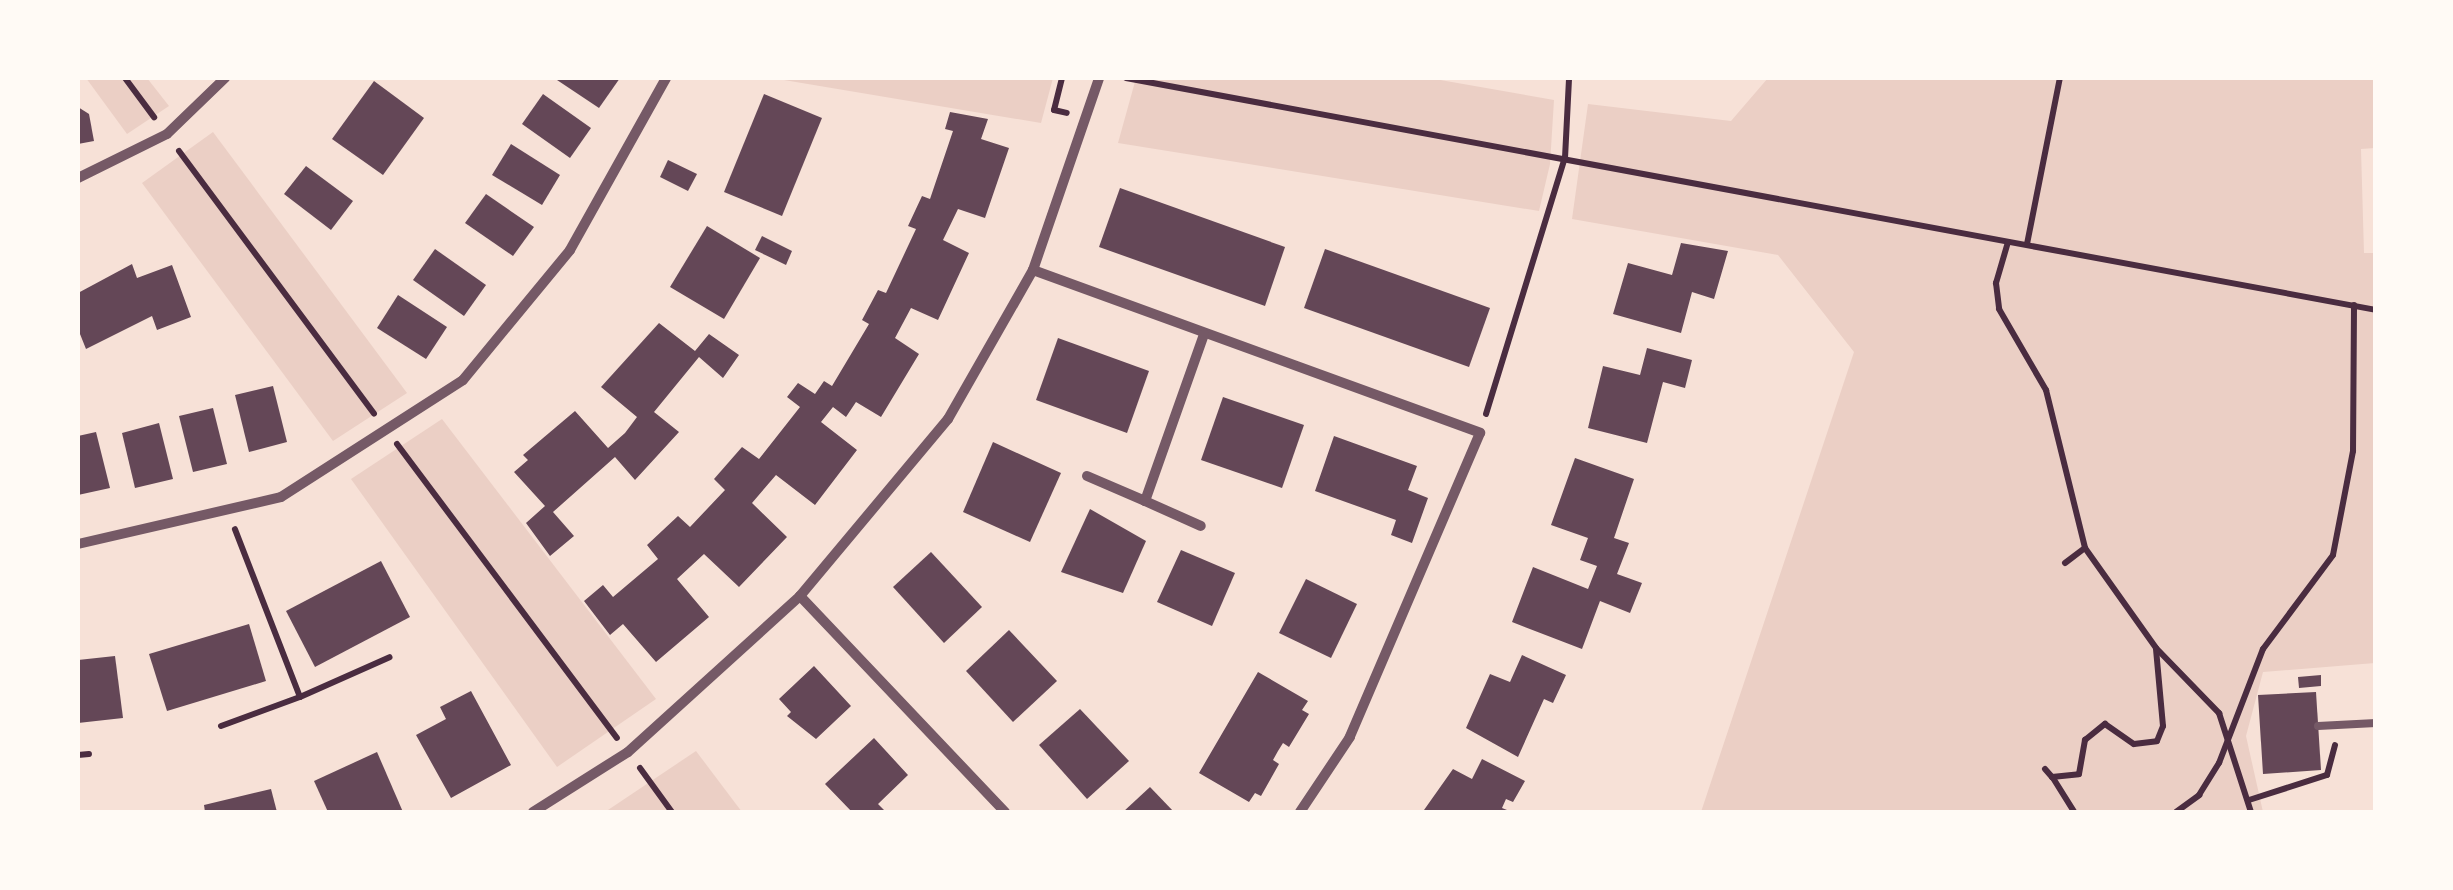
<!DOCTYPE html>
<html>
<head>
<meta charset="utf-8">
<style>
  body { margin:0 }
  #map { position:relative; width:2453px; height:890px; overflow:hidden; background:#f7e1d7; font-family:Helvetica,sans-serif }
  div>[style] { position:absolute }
  .green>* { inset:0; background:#ebcfc5 }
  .building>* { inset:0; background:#644757 }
  .path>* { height:6px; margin:-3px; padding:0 3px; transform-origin:3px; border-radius:3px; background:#4a2c40 }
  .service>* { height:8px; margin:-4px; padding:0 4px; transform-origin:4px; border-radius:4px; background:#755966 }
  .minor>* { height:10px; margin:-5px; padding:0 5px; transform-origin:5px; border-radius:5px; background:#755966 }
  span { translate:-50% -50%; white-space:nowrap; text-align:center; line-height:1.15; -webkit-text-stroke:8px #fffaf5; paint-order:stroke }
  .frame { position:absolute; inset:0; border:80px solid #fffaf5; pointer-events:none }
</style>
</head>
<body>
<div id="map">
  <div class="green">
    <i style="clip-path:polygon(86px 78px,147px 78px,169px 106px,127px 134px)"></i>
    <i style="clip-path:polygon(772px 78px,1053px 78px,1041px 123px)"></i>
    <i style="clip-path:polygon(1136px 78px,1429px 78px,1554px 100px,1550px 164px,1539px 211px,1118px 143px)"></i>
    <i style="clip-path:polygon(1768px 78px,2375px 78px,2375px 148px,2361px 149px,2364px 253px,2376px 253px,2375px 663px,2263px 672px,2246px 736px,2263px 812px,1701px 812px,1854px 352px,1778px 255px,1572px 219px,1588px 104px,1731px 121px)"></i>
    <i style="clip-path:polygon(213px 132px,407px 393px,333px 441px,142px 183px)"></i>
    <i style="clip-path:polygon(442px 419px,656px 699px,557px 767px,351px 479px)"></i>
    <i style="clip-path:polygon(696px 751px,742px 812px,605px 812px)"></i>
  </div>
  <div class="building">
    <i style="clip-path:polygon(554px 78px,620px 78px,599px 108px)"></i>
    <i style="clip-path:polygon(374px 81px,424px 118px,383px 175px,332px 139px)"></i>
    <i style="clip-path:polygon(543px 94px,591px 128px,570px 158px,522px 124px)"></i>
    <i style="clip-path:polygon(764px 94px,822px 118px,782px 216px,724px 192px)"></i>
    <i style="clip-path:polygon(78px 107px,89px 114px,94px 141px,78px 144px)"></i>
    <i style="clip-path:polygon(950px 112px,988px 119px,981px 139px,1009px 148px,985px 218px,958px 209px,943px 240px,969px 253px,938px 320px,911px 308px,895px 338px,919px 354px,881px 417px,856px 402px,846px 417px,833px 407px,821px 422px,857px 450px,815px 505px,776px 475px,752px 503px,787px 537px,739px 587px,704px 554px,677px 579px,709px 617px,656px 662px,623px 624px,610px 635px,584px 601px,603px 585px,613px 597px,658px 559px,647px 545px,678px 516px,690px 527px,725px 490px,714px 479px,742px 447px,759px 459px,800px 407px,787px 397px,798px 383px,815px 394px,824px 381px,832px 386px,869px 324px,862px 320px,878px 290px,886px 293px,916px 229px,908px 226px,922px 196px,930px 199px,953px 131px,945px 129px)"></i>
    <i style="clip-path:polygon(511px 144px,560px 175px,542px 205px,492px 175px)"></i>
    <i style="clip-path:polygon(668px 160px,697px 174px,688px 191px,660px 177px)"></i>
    <i style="clip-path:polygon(306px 166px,353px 201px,331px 230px,284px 194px)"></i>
    <i style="clip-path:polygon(1120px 188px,1285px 247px,1265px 306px,1099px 247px)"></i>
    <i style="clip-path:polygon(486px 194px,534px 227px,513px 256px,465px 223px)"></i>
    <i style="clip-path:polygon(707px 226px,760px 258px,724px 319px,670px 287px)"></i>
    <i style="clip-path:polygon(762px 236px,792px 251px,786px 265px,755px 250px)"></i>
    <i style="clip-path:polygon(1681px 243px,1728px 251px,1714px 299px,1692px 292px,1681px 333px,1613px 314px,1628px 263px,1672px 275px)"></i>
    <i style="clip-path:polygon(435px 249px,486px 285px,464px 316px,413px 280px)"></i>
    <i style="clip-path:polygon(1325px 249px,1490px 308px,1469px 367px,1304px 308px)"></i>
    <i style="clip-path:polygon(132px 264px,137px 278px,172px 265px,191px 317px,157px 330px,152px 316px,86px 349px,78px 329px,78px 293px)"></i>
    <i style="clip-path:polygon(398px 295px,447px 327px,426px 359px,377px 328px)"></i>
    <i style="clip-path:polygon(659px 323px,695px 351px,709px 334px,739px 355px,723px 378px,699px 357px,654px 412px,679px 432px,635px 480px,615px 457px,553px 512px,574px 536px,550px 556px,526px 523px,545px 506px,514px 472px,528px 460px,523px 455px,575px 411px,608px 448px,625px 433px,637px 417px,601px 387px)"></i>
    <i style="clip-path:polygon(1058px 338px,1149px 371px,1127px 433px,1036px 400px)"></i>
    <i style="clip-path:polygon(1647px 348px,1692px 360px,1685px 388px,1663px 382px,1647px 443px,1588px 428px,1603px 366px,1640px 375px)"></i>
    <i style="clip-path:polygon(273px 386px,287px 442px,249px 452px,235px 395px)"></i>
    <i style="clip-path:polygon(1223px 397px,1304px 425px,1282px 488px,1201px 460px)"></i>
    <i style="clip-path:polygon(213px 408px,227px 464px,193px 472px,179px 416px)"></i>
    <i style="clip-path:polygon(159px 423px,173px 479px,135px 488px,122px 433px)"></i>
    <i style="clip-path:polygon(96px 432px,110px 488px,78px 495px,78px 436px)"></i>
    <i style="clip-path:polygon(1334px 436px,1417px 466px,1408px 490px,1428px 498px,1412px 543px,1391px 535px,1396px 520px,1315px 491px)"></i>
    <i style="clip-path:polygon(993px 442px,1061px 473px,1030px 542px,963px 512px)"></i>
    <i style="clip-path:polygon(1575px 458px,1634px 479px,1614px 538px,1629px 543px,1617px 574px,1642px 583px,1630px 613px,1600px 601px,1582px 649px,1512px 622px,1533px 567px,1588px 589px,1597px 566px,1580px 560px,1588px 538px,1551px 525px)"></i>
    <i style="clip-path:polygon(1090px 509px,1146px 541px,1123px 593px,1061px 572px)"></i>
    <i style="clip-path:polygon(1181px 550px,1235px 573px,1212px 626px,1157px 602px)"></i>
    <i style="clip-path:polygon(931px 552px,982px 607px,944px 643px,893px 587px)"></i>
    <i style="clip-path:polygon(381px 561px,410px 617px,315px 667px,286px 611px)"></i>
    <i style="clip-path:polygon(1306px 579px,1357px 604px,1331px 658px,1279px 633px)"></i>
    <i style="clip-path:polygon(249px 624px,266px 681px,167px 711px,149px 654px)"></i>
    <i style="clip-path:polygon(1009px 630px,1057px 681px,1013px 722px,966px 671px)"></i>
    <i style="clip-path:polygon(1522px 655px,1566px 675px,1553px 703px,1544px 699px,1518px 757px,1466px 728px,1490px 674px,1510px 682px)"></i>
    <i style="clip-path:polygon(115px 656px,123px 718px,78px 723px,78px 660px)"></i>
    <i style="clip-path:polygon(814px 666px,851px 706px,816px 739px,787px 716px,791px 712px,779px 699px)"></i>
    <i style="clip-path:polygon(1258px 672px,1308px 701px,1302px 710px,1309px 714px,1289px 747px,1283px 743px,1278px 751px,1273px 760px,1279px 764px,1261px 796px,1255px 793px,1249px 802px,1199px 773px)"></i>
    <i style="clip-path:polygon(2321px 675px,2321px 686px,2299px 688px,2298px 677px)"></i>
    <i style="clip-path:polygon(471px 691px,511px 765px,451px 798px,416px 735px,446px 719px,440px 707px)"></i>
    <i style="clip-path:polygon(2316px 692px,2321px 770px,2263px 774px,2258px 695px)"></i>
    <i style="clip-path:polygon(1080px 709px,1129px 761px,1087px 799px,1039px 745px)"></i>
    <i style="clip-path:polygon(874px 738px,908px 775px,878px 804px,886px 812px,852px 812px,825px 784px)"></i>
    <i style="clip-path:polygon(377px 752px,403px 812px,328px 812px,314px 781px)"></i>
    <i style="clip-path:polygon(1482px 759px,1525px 781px,1513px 802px,1506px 799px,1502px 808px,1512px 812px,1424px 810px,1453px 769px,1472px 779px)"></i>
    <i style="clip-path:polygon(1150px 787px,1174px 812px,1123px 812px)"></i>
    <i style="clip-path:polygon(271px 789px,277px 812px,205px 812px,204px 805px)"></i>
  </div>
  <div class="path">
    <i style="left:125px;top:78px;width:49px;rotate:53.4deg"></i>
    <i style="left:1062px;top:78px;width:33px;rotate:104deg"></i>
    <i style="left:1054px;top:110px;width:13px;rotate:13deg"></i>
    <i style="left:1126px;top:78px;width:1271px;rotate:10.51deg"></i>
    <i style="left:179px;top:151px;width:327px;rotate:53.4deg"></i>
    <i style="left:2008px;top:242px;width:43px;rotate:106.3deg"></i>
    <i style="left:1996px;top:283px;width:26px;rotate:83deg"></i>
    <i style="left:1999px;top:309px;width:94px;rotate:59.9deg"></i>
    <i style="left:2046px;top:390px;width:163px;rotate:76.1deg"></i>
    <i style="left:2085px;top:548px;width:123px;rotate:54.6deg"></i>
    <i style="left:2156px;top:648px;width:91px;rotate:45.9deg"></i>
    <i style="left:2219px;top:713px;width:104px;rotate:72.1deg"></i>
    <i style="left:2027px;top:244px;width:169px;rotate:-78.8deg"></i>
    <i style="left:1486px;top:414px;width:268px;rotate:-72.9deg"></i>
    <i style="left:1565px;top:158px;width:80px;rotate:-87.1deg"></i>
    <i style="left:397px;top:444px;width:367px;rotate:53.2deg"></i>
    <i style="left:2065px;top:563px;width:25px;rotate:-37deg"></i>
    <i style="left:300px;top:697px;width:98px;rotate:-24deg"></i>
    <i style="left:221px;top:726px;width:84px;rotate:-20.2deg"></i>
    <i style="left:300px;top:697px;width:180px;rotate:-111.2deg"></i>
    <i style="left:78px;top:755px;width:11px;rotate:-5deg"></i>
    <i style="left:640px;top:768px;width:54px;rotate:54deg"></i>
    <i style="left:2045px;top:769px;width:11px;rotate:49deg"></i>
    <i style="left:2052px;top:777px;width:27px;rotate:-6deg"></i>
    <i style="left:2079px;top:774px;width:35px;rotate:-80deg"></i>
    <i style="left:2085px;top:740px;width:26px;rotate:-39deg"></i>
    <i style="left:2105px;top:724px;width:35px;rotate:35deg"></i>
    <i style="left:2134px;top:744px;width:23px;rotate:-7deg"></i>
    <i style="left:2157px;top:741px;width:16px;rotate:-68deg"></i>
    <i style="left:2163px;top:726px;width:77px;rotate:-95.2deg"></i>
    <i style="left:2053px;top:778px;width:40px;rotate:58deg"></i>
    <i style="left:2249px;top:800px;width:82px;rotate:-17.8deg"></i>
    <i style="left:2327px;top:775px;width:31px;rotate:-75deg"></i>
    <i style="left:2176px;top:812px;width:29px;rotate:-36deg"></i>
    <i style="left:2199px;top:795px;width:38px;rotate:-58deg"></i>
    <i style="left:2219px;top:763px;width:122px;rotate:-68.9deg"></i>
    <i style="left:2263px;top:649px;width:117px;rotate:-53.3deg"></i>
    <i style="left:2333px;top:555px;width:106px;rotate:-79.1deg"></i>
    <i style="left:2353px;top:451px;width:146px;rotate:-89.6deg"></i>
  </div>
  <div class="service">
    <i style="left:2318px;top:726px;width:58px;rotate:-3deg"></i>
  </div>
  <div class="minor">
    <i style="left:78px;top:178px;width:99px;rotate:-26.3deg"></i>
    <i style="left:167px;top:134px;width:81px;rotate:-44deg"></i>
    <i style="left:1033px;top:270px;width:476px;rotate:20deg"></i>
    <i style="left:1480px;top:433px;width:331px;rotate:113.2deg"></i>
    <i style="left:1350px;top:737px;width:90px;rotate:123.7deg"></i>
    <i style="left:1087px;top:476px;width:63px;rotate:23.3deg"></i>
    <i style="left:1145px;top:501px;width:177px;rotate:-70.5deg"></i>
    <i style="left:1145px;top:501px;width:61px;rotate:24.1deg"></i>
    <i style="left:78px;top:544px;width:208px;rotate:-13deg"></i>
    <i style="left:281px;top:497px;width:216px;rotate:-32.7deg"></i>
    <i style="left:463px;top:380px;width:168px;rotate:-50.5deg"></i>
    <i style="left:570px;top:250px;width:197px;rotate:-60.8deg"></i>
    <i style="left:800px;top:596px;width:298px;rotate:46.5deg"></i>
    <i style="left:533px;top:812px;width:112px;rotate:-32.3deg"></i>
    <i style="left:628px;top:752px;width:232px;rotate:-42.2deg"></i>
    <i style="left:800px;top:596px;width:231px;rotate:-50.1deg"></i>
    <i style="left:948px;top:419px;width:172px;rotate:-60.3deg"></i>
    <i style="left:1033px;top:270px;width:203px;rotate:-71deg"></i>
  </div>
  <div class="frame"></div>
</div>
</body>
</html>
